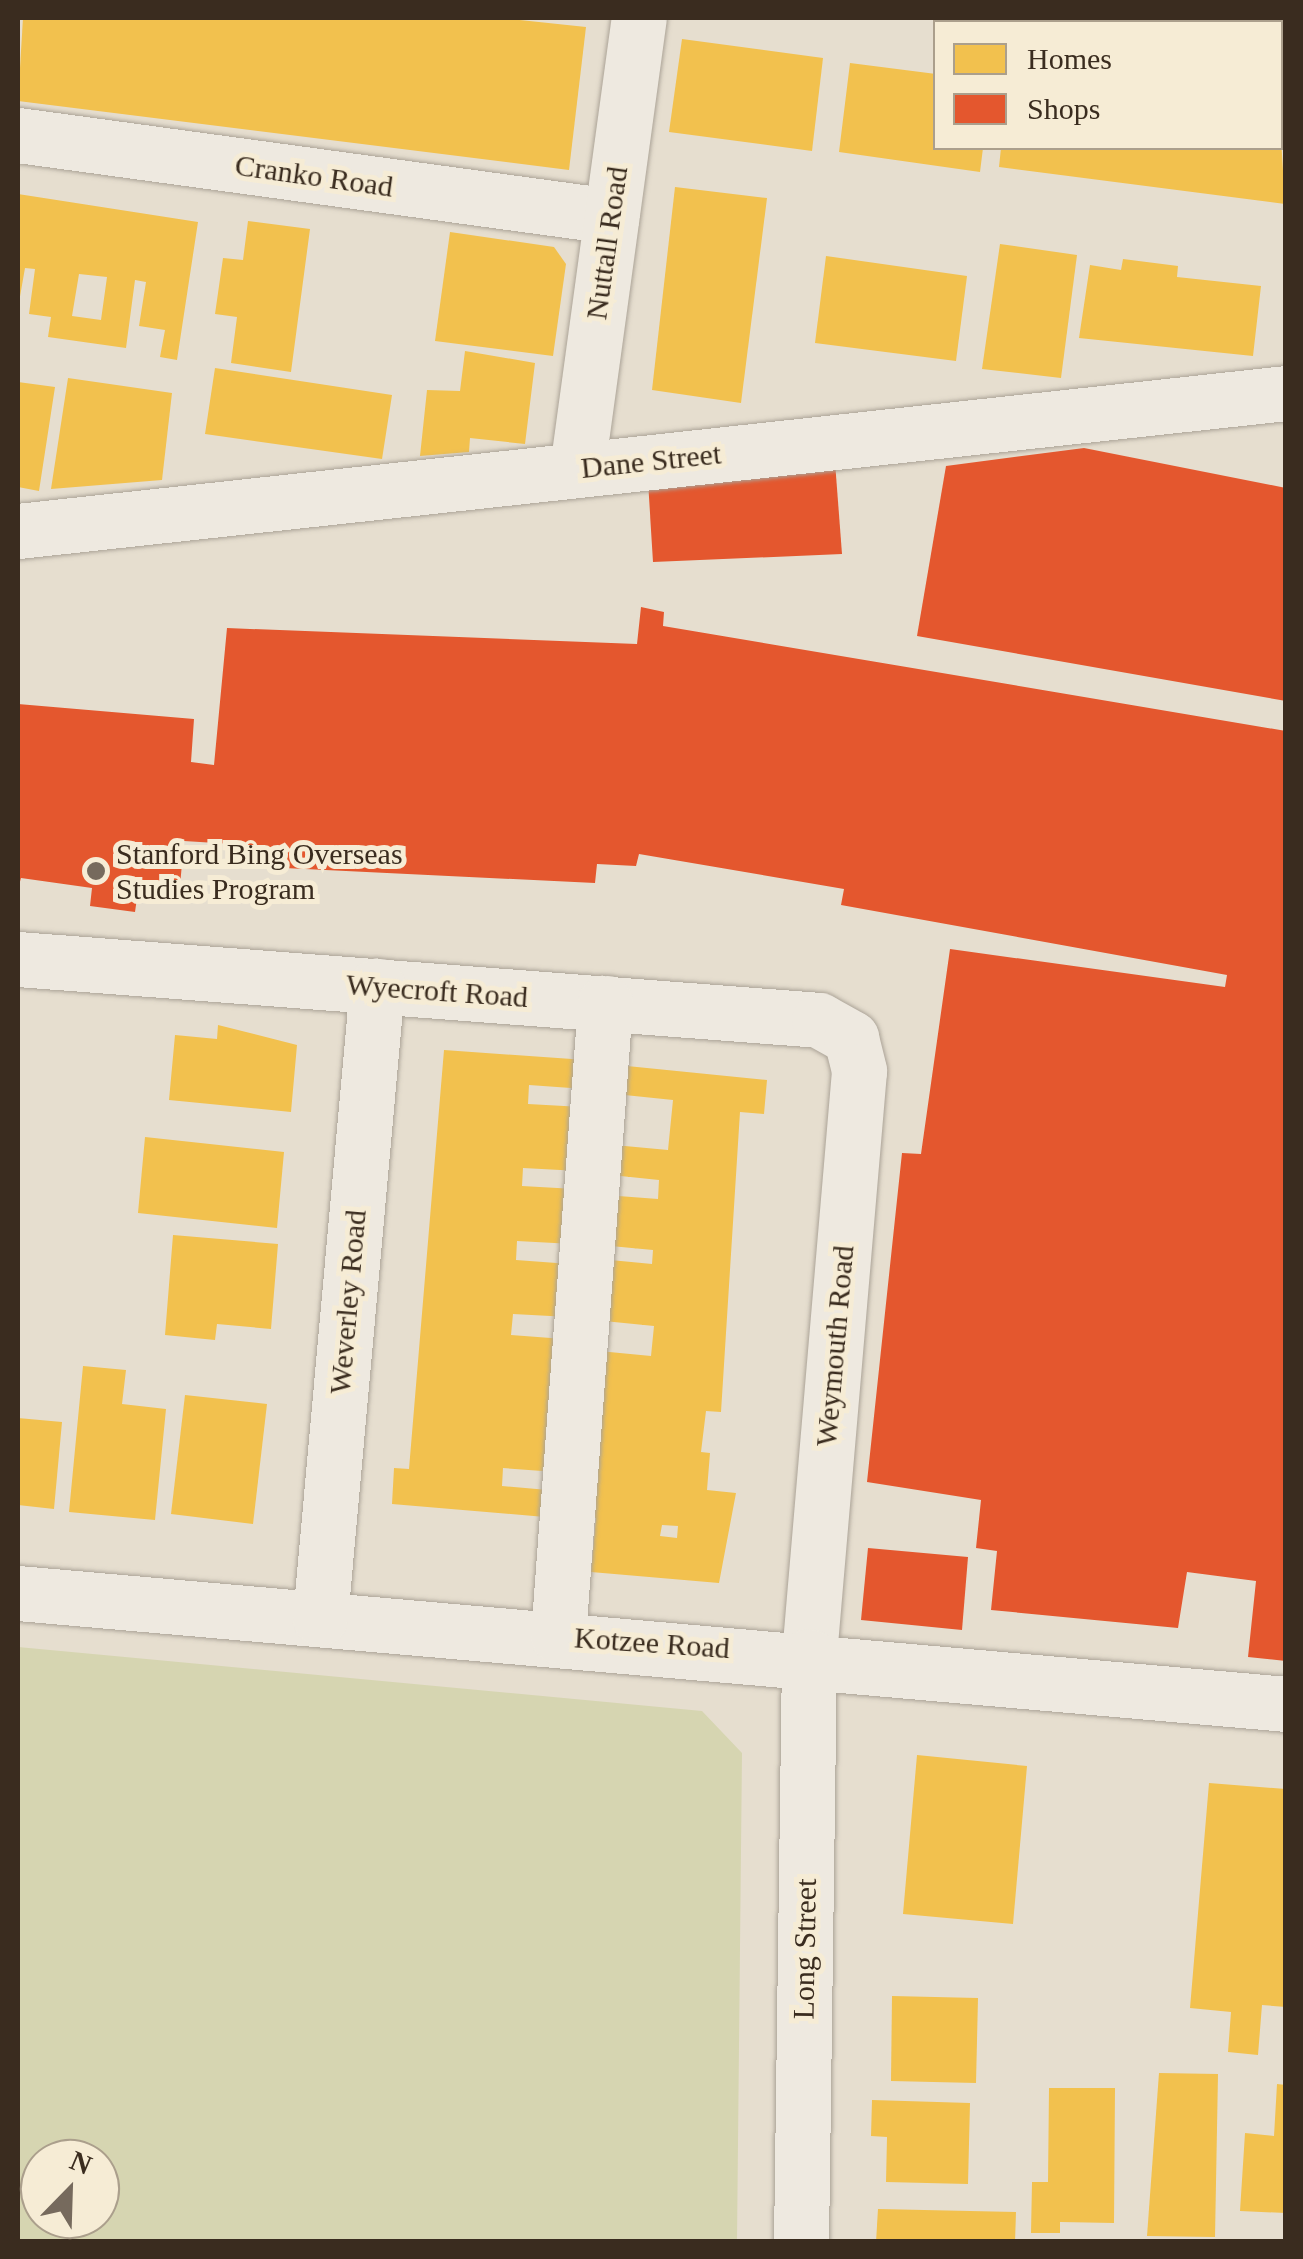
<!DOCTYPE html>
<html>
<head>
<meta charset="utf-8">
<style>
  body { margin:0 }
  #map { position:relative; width:1303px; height:2259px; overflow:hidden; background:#e6decf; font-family:Georgia,serif }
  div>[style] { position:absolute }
  .green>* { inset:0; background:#d6d5b1 }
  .homes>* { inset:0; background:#f2c14e }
  .shops>* { inset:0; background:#e4572e }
  .roads { filter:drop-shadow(0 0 2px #aba397) drop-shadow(0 0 2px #aba397) }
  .minor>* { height:55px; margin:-27.5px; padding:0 27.5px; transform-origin:27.5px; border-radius:27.5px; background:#eee9e0 }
  .dots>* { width:28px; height:28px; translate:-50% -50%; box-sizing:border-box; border:5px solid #f6ecd5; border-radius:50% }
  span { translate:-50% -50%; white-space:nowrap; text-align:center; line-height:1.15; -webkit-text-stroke:10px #f6ecd5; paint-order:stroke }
  .street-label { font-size:30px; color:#3a2c1f }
  .poi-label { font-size:30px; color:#3a2c1f }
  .left { translate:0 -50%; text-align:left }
  .frame { position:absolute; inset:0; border:20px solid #3a2c1f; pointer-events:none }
  .legend { position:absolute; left:933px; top:20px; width:350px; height:130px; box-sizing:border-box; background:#f6ecd5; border:2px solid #ab9f8c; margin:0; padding:12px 18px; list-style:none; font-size:30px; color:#3a2c1f }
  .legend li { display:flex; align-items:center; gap:20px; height:50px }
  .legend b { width:50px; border:2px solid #ab9f8c }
  .north { position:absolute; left:20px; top:2139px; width:100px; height:100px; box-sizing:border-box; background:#f6ecd5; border:2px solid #ab9f8c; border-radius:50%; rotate:23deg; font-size:28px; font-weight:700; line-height:40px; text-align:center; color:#3a2c1f }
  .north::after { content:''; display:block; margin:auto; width:35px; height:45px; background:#766a5d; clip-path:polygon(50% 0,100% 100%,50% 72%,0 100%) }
</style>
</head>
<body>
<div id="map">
  <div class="green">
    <i style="clip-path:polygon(evenodd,18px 1647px,702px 1711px,742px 1753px,737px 2241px,18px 2241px,18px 1647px,40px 2159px,100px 2159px,100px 2219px,40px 2219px,40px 2159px)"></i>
  </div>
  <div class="homes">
    <i style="clip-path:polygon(23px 18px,500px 18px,586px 27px,569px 170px,18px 101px)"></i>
    <i style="clip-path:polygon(682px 39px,823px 58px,812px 151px,669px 132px)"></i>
    <i style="clip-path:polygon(850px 63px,936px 74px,936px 148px,983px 148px,980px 172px,839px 152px)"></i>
    <i style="clip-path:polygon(1280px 121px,1285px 204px,999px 167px,1001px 148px,1280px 148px)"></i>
    <i style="clip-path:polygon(675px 187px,767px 198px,741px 403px,652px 390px)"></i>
    <i style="clip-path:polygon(evenodd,18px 194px,198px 222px,177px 360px,160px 357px,165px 330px,139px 326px,146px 282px,135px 280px,126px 348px,48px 337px,51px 317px,29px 314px,35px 269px,25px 268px,18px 308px,18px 194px,79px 274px,107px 277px,101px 320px,72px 316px,79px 274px)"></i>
    <i style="clip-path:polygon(248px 221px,310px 229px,291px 372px,231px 363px,237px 317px,215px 314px,223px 258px,243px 260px)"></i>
    <i style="clip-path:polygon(450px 232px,554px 247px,566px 264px,553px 356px,435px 341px)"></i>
    <i style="clip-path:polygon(1000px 244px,1077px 255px,1061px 378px,982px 369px)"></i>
    <i style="clip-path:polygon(826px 256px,967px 276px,956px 361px,815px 343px)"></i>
    <i style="clip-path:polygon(1123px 259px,1178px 266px,1177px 277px,1261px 286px,1253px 356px,1079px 338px,1090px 265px,1121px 270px)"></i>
    <i style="clip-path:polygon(465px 351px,535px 363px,525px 444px,470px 438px,469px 452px,420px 456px,427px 390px,460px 391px)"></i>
    <i style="clip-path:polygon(215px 368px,392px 395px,382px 459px,205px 434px)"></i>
    <i style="clip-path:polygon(68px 378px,172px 393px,162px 480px,51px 489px)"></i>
    <i style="clip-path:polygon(18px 382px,55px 387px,39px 491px,18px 487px)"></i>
    <i style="clip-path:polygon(218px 1025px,297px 1045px,291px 1112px,169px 1100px,175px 1035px,217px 1039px)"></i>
    <i style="clip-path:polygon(444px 1050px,586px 1060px,585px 1089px,529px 1085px,528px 1104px,582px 1107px,579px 1171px,523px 1168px,522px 1186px,575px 1189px,573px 1244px,517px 1241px,516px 1260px,570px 1264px,569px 1317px,513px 1314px,511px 1335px,564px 1339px,556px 1472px,503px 1468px,502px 1486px,548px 1490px,545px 1517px,392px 1504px,394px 1468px,409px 1469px)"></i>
    <i style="clip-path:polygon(evenodd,617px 1065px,767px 1080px,764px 1114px,740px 1112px,721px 1412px,706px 1411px,701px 1452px,710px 1453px,707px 1490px,736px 1493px,719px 1583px,591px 1572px,596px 1518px,579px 1517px,599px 1351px,651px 1356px,654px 1326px,594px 1320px,600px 1259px,652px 1264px,653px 1250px,600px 1245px,605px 1195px,658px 1199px,659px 1180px,611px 1175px,614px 1145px,668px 1150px,673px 1100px,615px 1094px,617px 1065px,662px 1525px,678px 1526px,677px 1538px,660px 1536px,662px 1525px)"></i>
    <i style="clip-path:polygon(145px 1137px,284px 1152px,277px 1228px,138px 1213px)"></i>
    <i style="clip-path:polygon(173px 1235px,278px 1244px,271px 1329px,217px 1324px,215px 1340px,165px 1335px)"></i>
    <i style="clip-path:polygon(83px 1366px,126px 1370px,122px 1404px,166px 1409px,155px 1520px,69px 1512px)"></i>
    <i style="clip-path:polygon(185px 1395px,267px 1404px,253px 1524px,171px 1514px)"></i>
    <i style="clip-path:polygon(18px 1418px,62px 1422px,54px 1509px,18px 1505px)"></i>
    <i style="clip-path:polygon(917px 1755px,1027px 1766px,1013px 1924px,903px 1914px)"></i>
    <i style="clip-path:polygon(1209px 1783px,1286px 1789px,1286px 2007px,1262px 2005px,1258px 2055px,1228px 2052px,1231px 2012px,1190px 2008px)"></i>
    <i style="clip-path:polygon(892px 1996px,978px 1998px,976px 2083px,891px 2081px)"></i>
    <i style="clip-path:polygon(1159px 2073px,1218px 2074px,1215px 2237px,1147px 2236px)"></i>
    <i style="clip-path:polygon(1277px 2084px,1286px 2085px,1286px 2213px,1240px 2211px,1245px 2133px,1274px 2136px)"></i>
    <i style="clip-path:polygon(1049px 2088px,1115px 2088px,1114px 2223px,1060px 2222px,1060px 2233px,1031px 2233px,1032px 2182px,1048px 2182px)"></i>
    <i style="clip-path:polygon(872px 2100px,970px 2103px,968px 2184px,886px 2182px,887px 2137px,871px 2136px)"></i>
    <i style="clip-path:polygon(878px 2209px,1016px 2212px,1015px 2242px,876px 2242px)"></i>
  </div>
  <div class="shops">
    <i style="clip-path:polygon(1084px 448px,1286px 488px,1286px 701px,917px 636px,946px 466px)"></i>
    <i style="clip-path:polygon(835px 462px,842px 554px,653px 562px,648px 481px)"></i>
    <i style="clip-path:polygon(641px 607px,664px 612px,663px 626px,1286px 731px,1286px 1661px,1248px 1657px,1256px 1581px,1187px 1572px,1178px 1628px,991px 1610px,997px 1551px,976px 1548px,981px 1500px,867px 1482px,902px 1153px,921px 1154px,950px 949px,1225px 987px,1227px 975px,841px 905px,844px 889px,639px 854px,636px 866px,597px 864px,595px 883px,264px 867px,263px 846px,184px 841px,179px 897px,138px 891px,135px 912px,90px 906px,92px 888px,21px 878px,18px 889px,18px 704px,194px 719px,191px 762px,214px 765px,227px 628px,637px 644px)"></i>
    <i style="clip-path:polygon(868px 1548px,968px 1557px,962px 1630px,861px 1620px)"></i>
  </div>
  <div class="roads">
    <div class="minor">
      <i style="left:1109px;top:18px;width:41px;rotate:5.6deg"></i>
      <i style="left:1280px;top:38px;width:6px;rotate:9deg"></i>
      <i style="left:18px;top:135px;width:599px;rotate:7.78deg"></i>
      <i style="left:577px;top:469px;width:455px;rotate:-82.2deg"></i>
      <i style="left:18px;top:531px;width:1275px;rotate:-6.21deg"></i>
      <i style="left:18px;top:959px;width:803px;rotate:4.35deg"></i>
      <i style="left:819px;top:1020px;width:37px;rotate:29deg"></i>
      <i style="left:851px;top:1038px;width:34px;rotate:76deg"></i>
      <i style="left:859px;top:1071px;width:587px;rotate:94.89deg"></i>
      <i style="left:809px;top:1656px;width:586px;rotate:90.78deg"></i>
      <i style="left:18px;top:1593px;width:1273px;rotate:5deg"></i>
      <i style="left:320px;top:1618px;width:635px;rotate:-84.85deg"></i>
      <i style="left:558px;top:1636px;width:635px;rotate:-85.75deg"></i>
    </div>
  </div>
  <div class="dots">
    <i style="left:96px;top:871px;background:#766a5d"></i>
  </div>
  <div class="street-label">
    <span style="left:314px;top:176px;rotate:8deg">Cranko Road</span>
    <span style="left:607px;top:243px;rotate:-82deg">Nuttall Road</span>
    <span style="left:651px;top:461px;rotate:-6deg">Dane Street</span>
    <span style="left:437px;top:991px;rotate:4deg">Wyecroft Road</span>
    <span style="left:348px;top:1302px;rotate:-85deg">Weverley Road</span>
    <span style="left:835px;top:1346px;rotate:-85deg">Weymouth Road</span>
    <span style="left:652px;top:1643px;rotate:4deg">Kotzee Road</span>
    <span style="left:805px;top:1949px;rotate:-89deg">Long Street</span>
  </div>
  <div class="poi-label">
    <span class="left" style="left:116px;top:871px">Stanford Bing Overseas<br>Studies Program</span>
  </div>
  <div class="frame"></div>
  <ul class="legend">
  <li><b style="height:28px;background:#f2c14e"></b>Homes</li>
  <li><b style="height:28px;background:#e4572e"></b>Shops</li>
  </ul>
  <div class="north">N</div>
</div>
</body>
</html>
